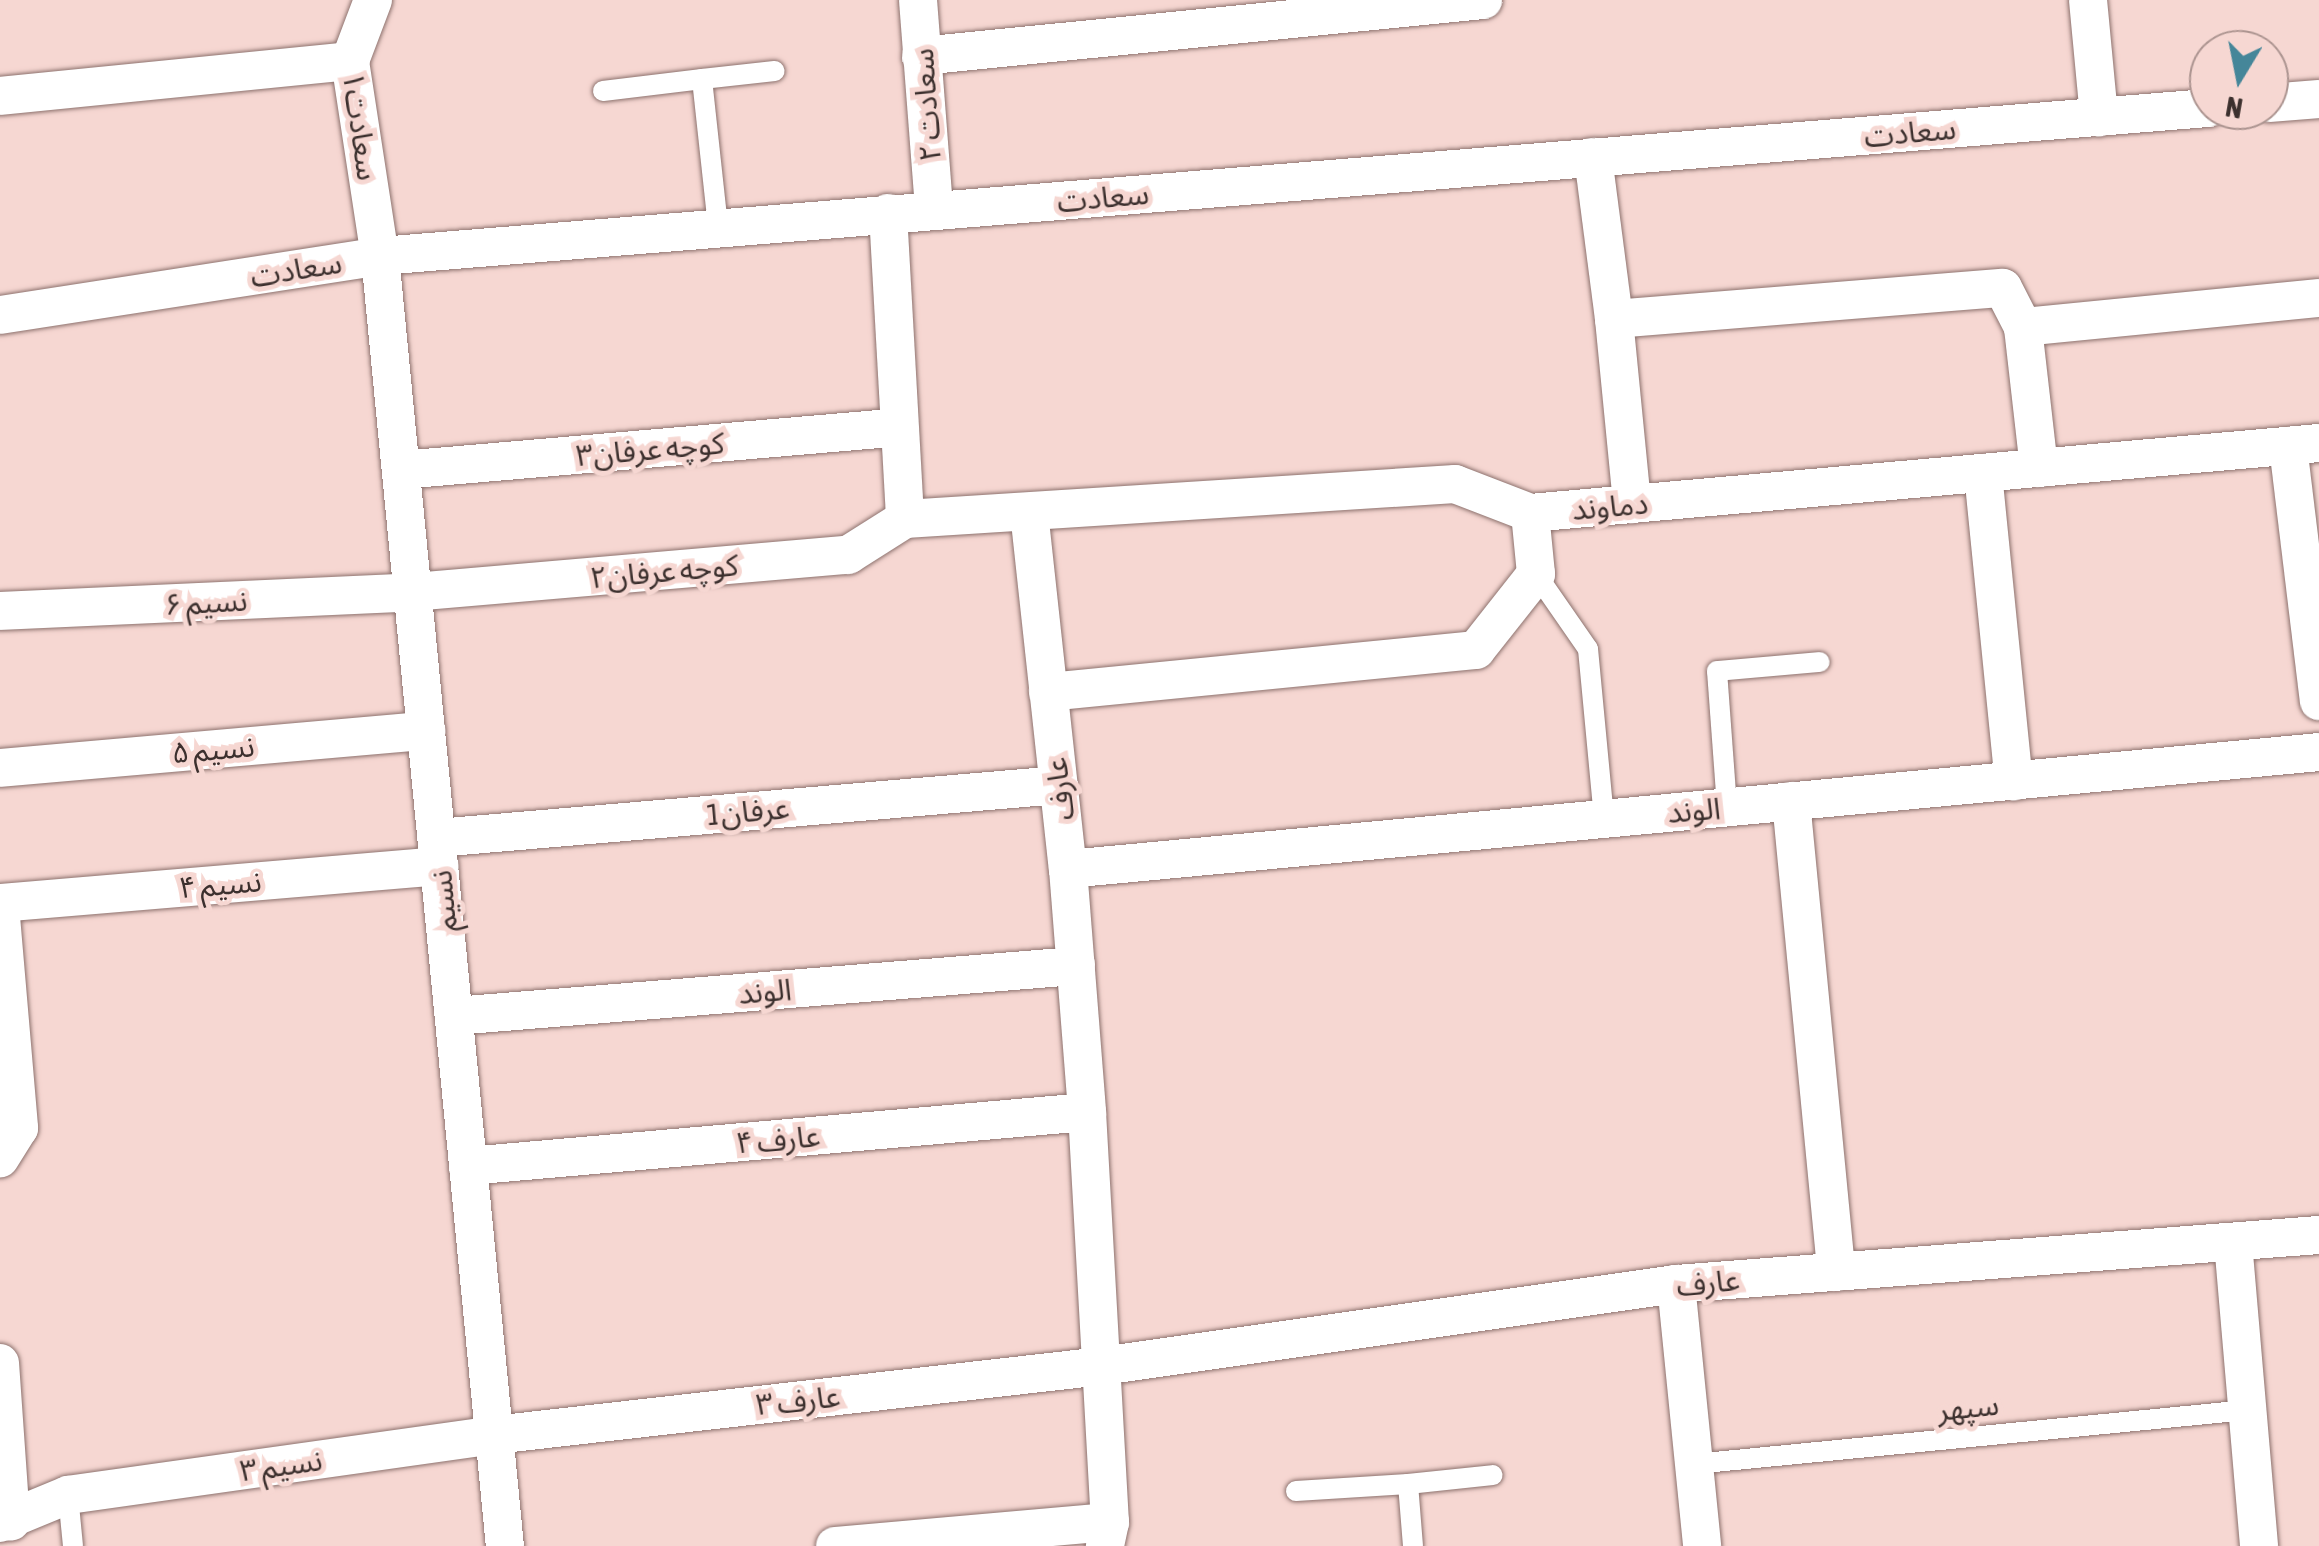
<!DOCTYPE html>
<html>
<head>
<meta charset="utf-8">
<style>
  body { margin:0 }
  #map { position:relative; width:2319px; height:1546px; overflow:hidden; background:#f6d7d2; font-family:"Asap Condensed","Noto Sans Arabic",sans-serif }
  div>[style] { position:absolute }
  .roads { filter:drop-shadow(0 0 2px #8d726e) drop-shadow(0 0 2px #8d726e) }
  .lane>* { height:20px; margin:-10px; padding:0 10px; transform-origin:10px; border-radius:10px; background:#fff }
  .street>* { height:38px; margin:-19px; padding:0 19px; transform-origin:19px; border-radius:19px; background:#fff }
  span { translate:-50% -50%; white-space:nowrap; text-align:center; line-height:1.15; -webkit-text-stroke:10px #f6d7d2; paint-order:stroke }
  .street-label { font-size:30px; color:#3c302e }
  .north { position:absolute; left:2189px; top:30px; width:100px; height:100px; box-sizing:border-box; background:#f6d7d2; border:2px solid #ac9490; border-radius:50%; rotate:190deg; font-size:28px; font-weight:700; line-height:40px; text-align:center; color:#3c302e }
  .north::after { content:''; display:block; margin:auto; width:35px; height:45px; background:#458699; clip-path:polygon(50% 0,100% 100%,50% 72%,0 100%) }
</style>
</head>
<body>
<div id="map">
  <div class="roads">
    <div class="lane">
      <i style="left:702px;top:79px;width:73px;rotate:-6.3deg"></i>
      <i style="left:603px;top:91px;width:100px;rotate:-6.9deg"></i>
      <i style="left:702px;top:79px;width:149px;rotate:83.8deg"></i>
      <i style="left:1536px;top:574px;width:91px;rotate:55.3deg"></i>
      <i style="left:1588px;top:649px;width:170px;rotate:84.6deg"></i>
      <i style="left:1727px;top:807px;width:136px;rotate:-94.2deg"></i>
      <i style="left:1717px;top:671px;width:103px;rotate:-5deg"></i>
      <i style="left:1694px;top:1464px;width:557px;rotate:-5.57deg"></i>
      <i style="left:1408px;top:1484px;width:85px;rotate:-6deg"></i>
      <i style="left:1296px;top:1491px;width:112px;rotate:-3.6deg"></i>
      <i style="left:1408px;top:1484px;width:62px;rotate:85.4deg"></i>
      <i style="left:68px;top:1495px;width:51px;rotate:84.4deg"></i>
    </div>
    <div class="street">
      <i style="left:373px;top:0;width:65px;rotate:110.7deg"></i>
      <i style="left:350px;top:61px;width:197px;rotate:81.3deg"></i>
      <i style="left:380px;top:256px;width:1296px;rotate:84.47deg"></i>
      <i style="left:918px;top:0;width:211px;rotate:85.6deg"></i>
      <i style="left:2088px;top:0;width:118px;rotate:84.6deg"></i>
      <i style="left:921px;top:56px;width:565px;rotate:-5.69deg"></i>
      <i style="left:0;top:96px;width:352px;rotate:-5.7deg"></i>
      <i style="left:2269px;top:103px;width:50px;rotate:-4.6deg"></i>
      <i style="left:1593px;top:157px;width:163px;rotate:82.6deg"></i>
      <i style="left:1614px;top:319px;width:390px;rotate:-4.6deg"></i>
      <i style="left:2003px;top:288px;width:44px;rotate:62.9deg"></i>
      <i style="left:888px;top:213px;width:306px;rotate:86.8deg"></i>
      <i style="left:0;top:315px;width:385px;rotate:-8.8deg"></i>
      <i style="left:380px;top:256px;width:1835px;rotate:-4.63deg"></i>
      <i style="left:1614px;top:319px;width:186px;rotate:84.4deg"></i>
      <i style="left:2288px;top:446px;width:257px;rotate:83.1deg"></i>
      <i style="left:2039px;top:468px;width:142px;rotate:-96.5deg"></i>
      <i style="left:2023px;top:327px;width:297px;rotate:-5.6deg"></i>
      <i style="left:401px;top:470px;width:500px;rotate:-4.9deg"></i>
      <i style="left:1983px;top:473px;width:310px;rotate:84.3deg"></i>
      <i style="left:1029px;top:512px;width:359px;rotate:83.8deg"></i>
      <i style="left:1068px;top:869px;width:244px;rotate:85.5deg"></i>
      <i style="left:1087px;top:1112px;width:411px;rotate:86.8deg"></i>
      <i style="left:1110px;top:1522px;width:25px;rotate:102deg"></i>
      <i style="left:0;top:611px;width:413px;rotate:-2.6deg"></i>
      <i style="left:413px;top:592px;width:437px;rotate:-4.9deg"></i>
      <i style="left:848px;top:555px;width:67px;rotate:-32.3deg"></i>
      <i style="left:905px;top:519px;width:551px;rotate:-3.64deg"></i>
      <i style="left:1455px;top:484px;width:80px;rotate:21.1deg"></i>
      <i style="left:1530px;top:513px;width:792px;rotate:-5.07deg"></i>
      <i style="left:1048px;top:692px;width:430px;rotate:-5.6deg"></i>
      <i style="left:1476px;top:650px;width:97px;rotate:-51.7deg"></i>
      <i style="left:1536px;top:574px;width:61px;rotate:-95.6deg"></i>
      <i style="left:0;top:768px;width:428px;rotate:-5deg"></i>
      <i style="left:1791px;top:801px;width:473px;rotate:84.5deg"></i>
      <i style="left:437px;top:838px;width:624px;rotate:-4.87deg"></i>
      <i style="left:1068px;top:869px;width:1256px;rotate:-5.34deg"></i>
      <i style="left:0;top:903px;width:441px;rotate:-4.8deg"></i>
      <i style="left:0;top:905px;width:224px;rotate:85.1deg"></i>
      <i style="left:19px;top:1128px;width:36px;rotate:122deg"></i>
      <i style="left:454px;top:1016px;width:624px;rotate:-4.6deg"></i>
      <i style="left:468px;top:1166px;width:621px;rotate:-4.99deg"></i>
      <i style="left:2233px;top:1242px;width:305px;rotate:85.1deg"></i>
      <i style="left:1676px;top:1284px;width:263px;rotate:84.3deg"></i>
      <i style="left:0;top:1363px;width:159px;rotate:86deg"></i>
      <i style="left:0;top:1523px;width:74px;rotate:-22.4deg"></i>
      <i style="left:68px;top:1495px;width:430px;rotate:-8deg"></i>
      <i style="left:494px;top:1435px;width:612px;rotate:-6.47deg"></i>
      <i style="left:1102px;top:1366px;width:580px;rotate:-8.13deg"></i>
      <i style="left:1676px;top:1284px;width:645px;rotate:-4.36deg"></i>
      <i style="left:835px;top:1546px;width:276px;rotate:-5deg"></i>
    </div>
  </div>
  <div class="street-label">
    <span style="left:926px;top:105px;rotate:-94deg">سعادت ۲</span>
    <span style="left:361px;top:126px;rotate:82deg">سعادت۱</span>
    <span style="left:1910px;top:132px;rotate:-5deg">سعادت</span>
    <span style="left:1103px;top:197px;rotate:-5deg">سعادت</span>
    <span style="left:296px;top:269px;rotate:-9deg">سعادت</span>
    <span style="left:650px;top:449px;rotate:-5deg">کوچه عرفان۳</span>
    <span style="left:1610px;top:506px;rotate:-5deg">دماوند</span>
    <span style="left:664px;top:571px;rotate:-5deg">کوچه عرفان۲</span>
    <span style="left:206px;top:602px;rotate:-3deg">نسیم ۶</span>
    <span style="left:213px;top:749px;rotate:-5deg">نسیم ۵</span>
    <span style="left:1059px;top:789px;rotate:-97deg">عارف</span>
    <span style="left:1694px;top:810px;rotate:-5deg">الوند</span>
    <span style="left:748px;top:811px;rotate:-5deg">عرفان1</span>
    <span style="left:220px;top:884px;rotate:-5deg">نسیم ۴</span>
    <span style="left:443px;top:901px;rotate:-95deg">نسیم</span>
    <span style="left:765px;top:991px;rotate:-5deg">الوند</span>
    <span style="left:778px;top:1139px;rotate:-5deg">عارف ۴</span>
    <span style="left:1708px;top:1282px;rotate:-5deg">عارف</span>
    <span style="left:798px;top:1400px;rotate:-6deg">عارف ۳</span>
    <span style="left:1968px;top:1407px;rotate:-6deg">سپهر</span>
    <span style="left:281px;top:1465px;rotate:-8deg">نسیم ۳</span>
  </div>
  <div class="north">N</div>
</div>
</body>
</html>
